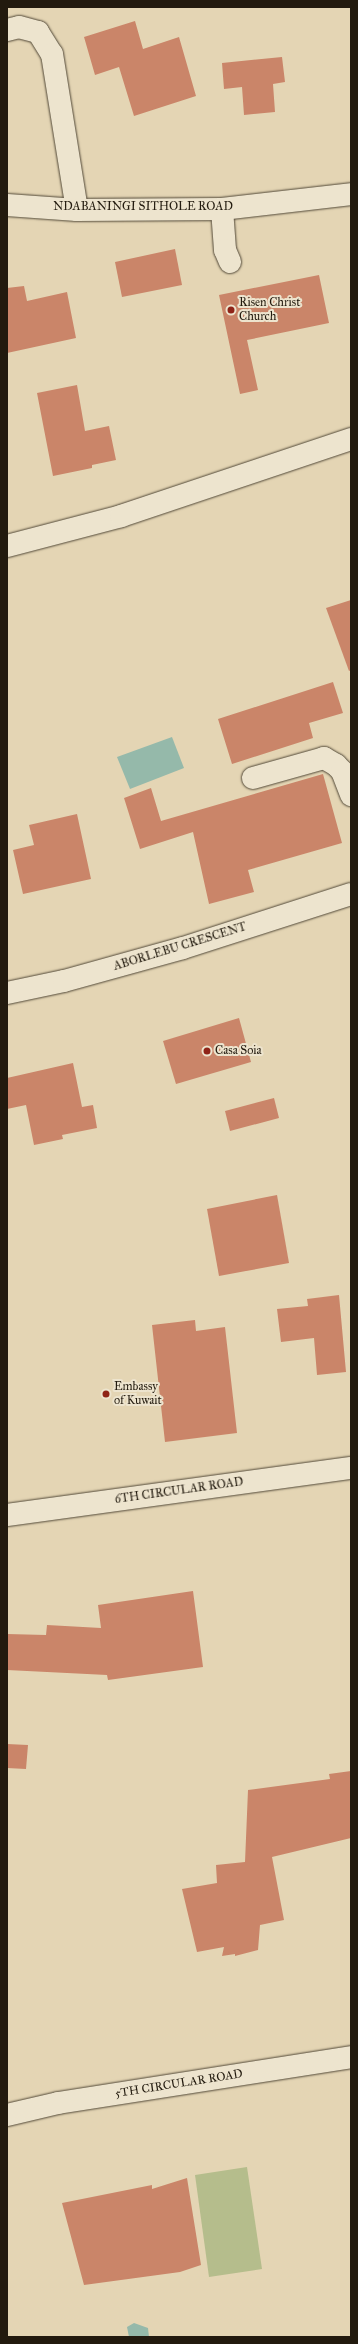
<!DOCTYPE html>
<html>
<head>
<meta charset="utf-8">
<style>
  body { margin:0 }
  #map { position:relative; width:358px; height:2344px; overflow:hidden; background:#e4d5b4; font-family:"IM FELL Great Primer",serif }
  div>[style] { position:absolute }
  .green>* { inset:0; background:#b5bd8c }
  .water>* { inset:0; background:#95b9aa }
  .building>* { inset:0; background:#ca8569 }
  .roads { filter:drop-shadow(0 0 1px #524938) drop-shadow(0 0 1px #524938) }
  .minor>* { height:22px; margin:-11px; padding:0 11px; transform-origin:11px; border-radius:11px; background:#ede4ce }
  .dots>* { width:11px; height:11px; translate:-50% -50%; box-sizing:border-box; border:2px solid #ede4ce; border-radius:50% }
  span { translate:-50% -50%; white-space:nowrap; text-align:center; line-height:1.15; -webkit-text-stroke:4px #ede4ce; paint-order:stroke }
  .street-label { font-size:12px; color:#221a0e }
  .poi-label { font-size:12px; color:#221a0e }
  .left { translate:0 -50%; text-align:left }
  .frame { position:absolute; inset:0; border:8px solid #221a0e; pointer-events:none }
</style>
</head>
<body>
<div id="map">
  <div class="green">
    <i style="clip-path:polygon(247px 2167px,262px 2269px,209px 2277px,195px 2175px)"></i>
  </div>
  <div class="water">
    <i style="clip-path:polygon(172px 737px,184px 768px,130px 789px,117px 757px)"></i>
    <i style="clip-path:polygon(134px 2323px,148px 2328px,149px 2337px,129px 2337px,127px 2327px)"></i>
  </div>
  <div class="building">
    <i style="clip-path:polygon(135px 21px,143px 49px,179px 37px,196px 96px,134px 116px,119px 67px,95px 75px,84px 37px)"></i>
    <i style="clip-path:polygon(282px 57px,285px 82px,273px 84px,275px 112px,244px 115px,242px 87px,224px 89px,222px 63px)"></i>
    <i style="clip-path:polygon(175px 249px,182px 285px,122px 297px,115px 262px)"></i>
    <i style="clip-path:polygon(319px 275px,329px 323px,247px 340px,258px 390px,240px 394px,219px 295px)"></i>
    <i style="clip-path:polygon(24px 286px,27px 301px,67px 292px,76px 338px,7px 353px,7px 288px)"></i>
    <i style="clip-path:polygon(77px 385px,85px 431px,109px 426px,116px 460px,92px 465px,92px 468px,53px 476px,37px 393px)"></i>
    <i style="clip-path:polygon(351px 600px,351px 670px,349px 671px,326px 608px)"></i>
    <i style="clip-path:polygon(333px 682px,343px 713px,309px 723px,313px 738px,232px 764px,218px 719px)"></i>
    <i style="clip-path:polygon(323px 774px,342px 843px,248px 870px,254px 892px,209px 904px,193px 832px,140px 849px,124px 798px,151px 788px,161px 821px)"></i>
    <i style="clip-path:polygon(77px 814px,91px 879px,23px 894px,13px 850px,34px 845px,29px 825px)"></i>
    <i style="clip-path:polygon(239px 1018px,251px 1062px,176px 1084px,163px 1041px)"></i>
    <i style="clip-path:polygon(73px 1063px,82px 1107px,93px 1105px,97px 1128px,62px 1135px,63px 1139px,34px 1145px,26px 1105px,7px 1109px,7px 1078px)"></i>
    <i style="clip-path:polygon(274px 1098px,279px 1118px,230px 1131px,225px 1111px)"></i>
    <i style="clip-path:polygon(277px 1195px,289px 1263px,219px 1276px,207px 1209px)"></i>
    <i style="clip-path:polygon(339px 1295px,346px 1372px,317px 1375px,314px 1338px,281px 1342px,277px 1309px,308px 1306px,307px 1299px)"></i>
    <i style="clip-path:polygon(195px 1320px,196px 1331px,225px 1327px,237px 1433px,165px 1442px,152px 1325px)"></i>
    <i style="clip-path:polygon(193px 1591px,203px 1667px,108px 1680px,107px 1675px,7px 1670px,7px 1634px,46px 1635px,47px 1625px,101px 1628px,98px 1605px)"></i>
    <i style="clip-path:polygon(7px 1744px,28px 1745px,26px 1769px,7px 1768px)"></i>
    <i style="clip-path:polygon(351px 1771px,351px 1838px,272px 1857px,284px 1920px,260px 1925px,258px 1950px,235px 1956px,235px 1954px,222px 1956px,224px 1947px,197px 1952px,182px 1889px,217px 1883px,216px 1865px,245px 1862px,248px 1790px,330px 1779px,329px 1774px)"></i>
    <i style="clip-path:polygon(187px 2178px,201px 2265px,180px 2272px,84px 2285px,62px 2203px,152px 2185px,152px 2189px)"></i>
  </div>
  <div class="roads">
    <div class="minor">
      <i style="left:7px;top:30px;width:12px;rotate:-14deg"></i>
      <i style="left:19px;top:27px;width:20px;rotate:15deg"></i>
      <i style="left:38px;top:32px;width:26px;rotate:58deg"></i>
      <i style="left:52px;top:54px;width:158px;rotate:80.9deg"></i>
      <i style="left:7px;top:205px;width:70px;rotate:4.1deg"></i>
      <i style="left:77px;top:210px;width:145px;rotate:-0.4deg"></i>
      <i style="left:222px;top:209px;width:130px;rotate:-6.6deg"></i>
      <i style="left:222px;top:209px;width:41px;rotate:85.8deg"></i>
      <i style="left:225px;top:250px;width:13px;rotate:67deg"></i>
      <i style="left:7px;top:546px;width:118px;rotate:-14.7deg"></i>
      <i style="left:121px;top:516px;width:243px;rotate:-18.5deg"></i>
      <i style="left:253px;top:778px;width:74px;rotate:-15.7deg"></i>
      <i style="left:324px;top:758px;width:14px;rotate:30deg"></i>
      <i style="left:336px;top:765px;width:8px;rotate:45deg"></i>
      <i style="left:342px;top:771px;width:26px;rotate:69deg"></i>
      <i style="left:7px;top:993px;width:58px;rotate:-11.9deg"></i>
      <i style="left:64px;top:981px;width:123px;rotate:-15.5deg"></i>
      <i style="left:183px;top:948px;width:176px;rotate:-17.8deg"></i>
      <i style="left:7px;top:1515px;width:347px;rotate:-7.8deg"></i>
      <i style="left:7px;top:2115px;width:52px;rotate:-13.2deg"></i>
      <i style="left:58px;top:2103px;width:297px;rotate:-8.9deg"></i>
    </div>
  </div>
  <div class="dots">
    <i style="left:231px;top:310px;background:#8f2418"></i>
    <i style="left:207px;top:1051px;background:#8f2418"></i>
    <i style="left:106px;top:1394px;background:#8f2418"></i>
  </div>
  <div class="street-label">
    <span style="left:143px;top:207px">NDABANINGI SITHOLE ROAD</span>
    <span style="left:180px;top:947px;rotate:-17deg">ABORLEBU CRESCENT</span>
    <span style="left:179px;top:1491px;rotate:-8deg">6TH CIRCULAR ROAD</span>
    <span style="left:179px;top:2084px;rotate:-9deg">5TH CIRCULAR ROAD</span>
  </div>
  <div class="poi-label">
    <span class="left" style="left:239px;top:310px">Risen Christ<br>Church</span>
    <span class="left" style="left:215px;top:1051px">Casa Soia</span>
    <span class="left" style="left:114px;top:1394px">Embassy<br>of Kuwait</span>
  </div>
  <div class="frame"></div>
</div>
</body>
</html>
